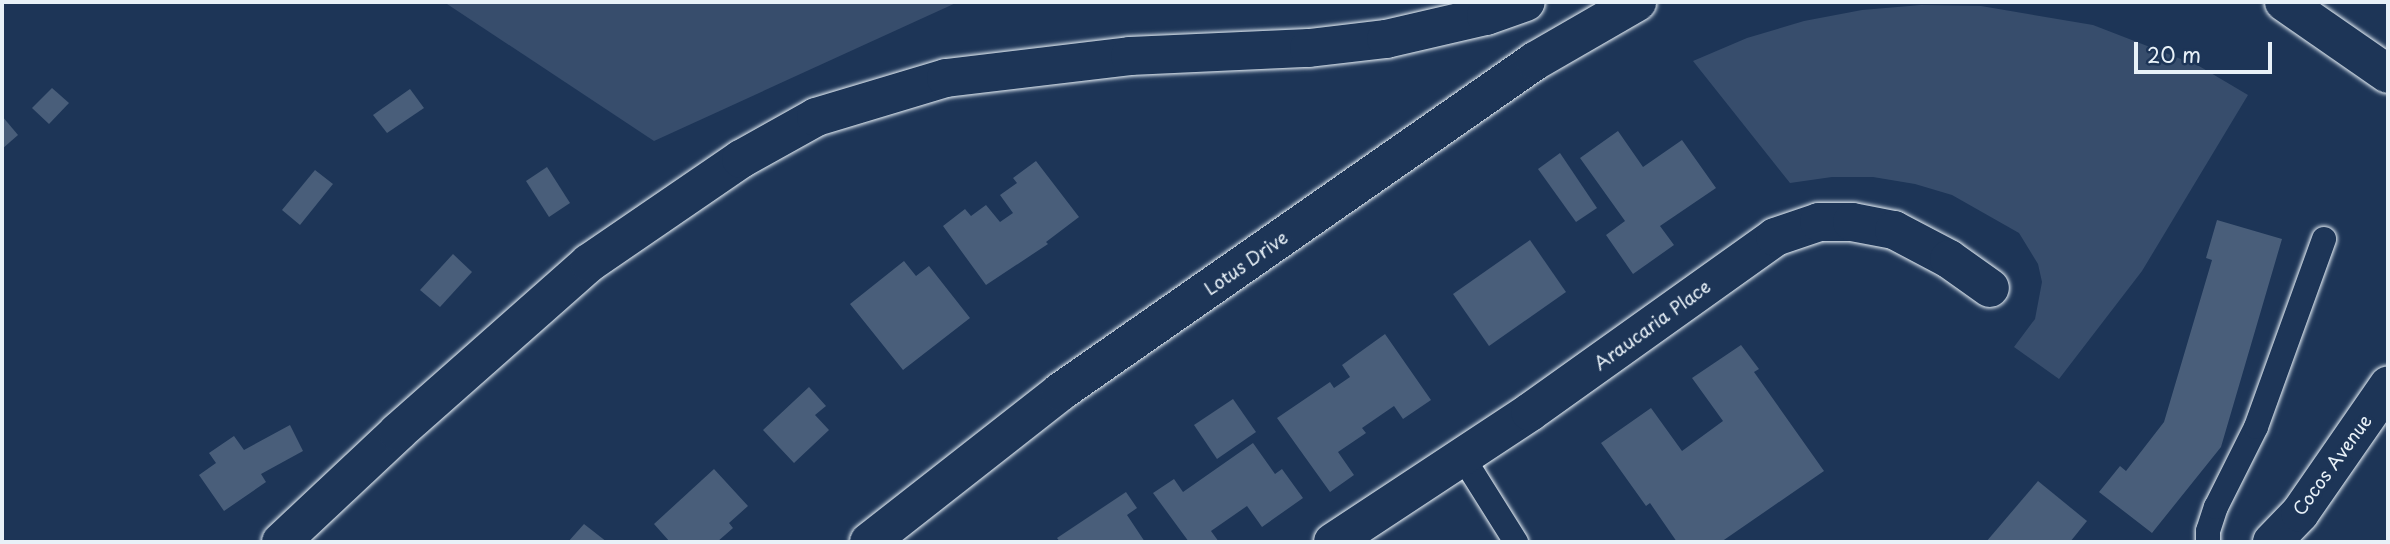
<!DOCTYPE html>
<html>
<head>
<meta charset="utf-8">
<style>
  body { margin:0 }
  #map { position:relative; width:2390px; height:544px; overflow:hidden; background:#1d3557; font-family:"Playpen Sans",sans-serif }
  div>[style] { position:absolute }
  .green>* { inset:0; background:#374d6c }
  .building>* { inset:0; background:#495e7a }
  .roads { filter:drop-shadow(0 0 2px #e8f1f8) drop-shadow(0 0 2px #e8f1f8) }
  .service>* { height:24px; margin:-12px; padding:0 12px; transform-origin:12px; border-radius:12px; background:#1d3557 }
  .minor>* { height:38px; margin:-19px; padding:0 19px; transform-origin:19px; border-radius:19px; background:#1d3557 }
  .tertiary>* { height:38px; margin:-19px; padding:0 19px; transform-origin:19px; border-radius:19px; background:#1d3557 }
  span { translate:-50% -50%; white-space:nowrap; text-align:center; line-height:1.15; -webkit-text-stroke:7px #1d3557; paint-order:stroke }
  .street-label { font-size:18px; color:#e8f1f8 }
  .frame { position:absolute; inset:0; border:4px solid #e8f1f8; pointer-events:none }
  .scale { position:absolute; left:2134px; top:42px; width:138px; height:32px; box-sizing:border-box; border:4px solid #e8f1f8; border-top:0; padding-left:9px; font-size:21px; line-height:24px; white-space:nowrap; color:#e8f1f8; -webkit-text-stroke:5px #1d3557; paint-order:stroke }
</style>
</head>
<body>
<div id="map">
  <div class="green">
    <i style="clip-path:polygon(444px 2px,958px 2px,654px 141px)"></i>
    <i style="clip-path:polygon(1921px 5px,1981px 6px,2093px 25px,2199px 66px,2248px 95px,2142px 271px,2059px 379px,2014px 347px,2035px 319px,2042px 282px,2038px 264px,2019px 233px,1952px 195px,1915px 184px,1873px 177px,1832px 177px,1790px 183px,1693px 61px,1747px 38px,1804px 21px,1862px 10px)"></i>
  </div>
  <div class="building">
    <i style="clip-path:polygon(52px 88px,69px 103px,49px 124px,32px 108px)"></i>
    <i style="clip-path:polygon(410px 89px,424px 108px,387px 133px,373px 115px)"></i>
    <i style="clip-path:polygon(2px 116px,18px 135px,2px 149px)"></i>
    <i style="clip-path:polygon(1618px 131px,1643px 167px,1682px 140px,1716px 188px,1660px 226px,1674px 245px,1633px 274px,1606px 235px,1625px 221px,1580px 158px)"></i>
    <i style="clip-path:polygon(1560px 153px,1597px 208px,1576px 222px,1538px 169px)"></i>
    <i style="clip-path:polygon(1036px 161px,1079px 217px,1046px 242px,1048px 244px,986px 285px,943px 226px,965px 209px,971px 216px,986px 205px,1000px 222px,1013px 213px,1000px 195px,1017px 183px,1013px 178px)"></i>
    <i style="clip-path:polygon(547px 167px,570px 203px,549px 217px,526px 181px)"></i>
    <i style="clip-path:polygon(315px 170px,333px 184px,300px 225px,282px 210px)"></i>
    <i style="clip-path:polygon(2217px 220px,2282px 239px,2221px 447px,2152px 533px,2099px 492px,2120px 466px,2126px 471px,2164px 422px,2212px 260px,2206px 258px)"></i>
    <i style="clip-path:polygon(1530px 240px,1566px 292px,1489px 346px,1453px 294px)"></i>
    <i style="clip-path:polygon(453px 254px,472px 272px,440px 307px,420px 290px)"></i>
    <i style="clip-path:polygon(904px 261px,916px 276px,929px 266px,970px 318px,903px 370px,850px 304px)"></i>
    <i style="clip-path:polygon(1385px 334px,1431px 400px,1403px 419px,1394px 406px,1362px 428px,1366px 433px,1338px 452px,1354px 475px,1330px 492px,1277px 418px,1330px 382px,1334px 388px,1350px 377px,1342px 365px)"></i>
    <i style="clip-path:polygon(1741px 345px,1759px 369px,1754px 372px,1824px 471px,1721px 542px,1677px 542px,1650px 503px,1646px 506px,1601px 443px,1651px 408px,1682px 451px,1723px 421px,1692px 378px)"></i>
    <i style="clip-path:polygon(809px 387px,826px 406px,815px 415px,829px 430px,794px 463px,763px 430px)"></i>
    <i style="clip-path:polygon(1233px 399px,1256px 432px,1217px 459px,1194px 425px)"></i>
    <i style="clip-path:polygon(290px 425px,303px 451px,261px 474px,266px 482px,224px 511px,199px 475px,216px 463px,209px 453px,234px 436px,244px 450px)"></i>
    <i style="clip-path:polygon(1253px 443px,1275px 474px,1282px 469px,1303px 498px,1262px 527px,1247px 506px,1211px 531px,1219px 542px,1189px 542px,1153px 493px,1174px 479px,1183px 492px)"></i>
    <i style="clip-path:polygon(714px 469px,748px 506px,729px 523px,733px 528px,717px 542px,670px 542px,654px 524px)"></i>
    <i style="clip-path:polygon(2038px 481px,2087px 521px,2070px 542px,1986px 542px)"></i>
    <i style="clip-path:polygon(1126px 492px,1137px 508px,1127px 515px,1145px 542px,1060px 542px,1057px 538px)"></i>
    <i style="clip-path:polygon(584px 524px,607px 542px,568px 542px)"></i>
  </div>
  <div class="roads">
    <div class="service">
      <i style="left:1462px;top:456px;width:102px;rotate:57.9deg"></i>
      <i style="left:2208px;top:542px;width:11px;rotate:-90deg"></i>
      <i style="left:2208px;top:531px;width:25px;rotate:-72deg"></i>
      <i style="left:2216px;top:507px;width:89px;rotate:-63.4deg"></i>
      <i style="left:2256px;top:427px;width:200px;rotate:-70.1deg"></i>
    </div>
    <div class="minor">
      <i style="left:281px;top:542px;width:161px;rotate:-43.2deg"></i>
      <i style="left:398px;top:432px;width:255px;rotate:-41.5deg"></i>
      <i style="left:589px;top:263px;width:184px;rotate:-34.4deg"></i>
      <i style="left:741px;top:159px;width:86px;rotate:-29.2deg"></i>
      <i style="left:816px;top:117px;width:136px;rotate:-16.7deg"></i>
      <i style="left:946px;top:78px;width:185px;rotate:-6.8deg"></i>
      <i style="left:1130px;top:56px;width:179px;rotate:-2.6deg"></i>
      <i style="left:1309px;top:48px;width:78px;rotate:-6.7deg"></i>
      <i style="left:1386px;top:39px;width:103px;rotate:-13deg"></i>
      <i style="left:1486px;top:16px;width:42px;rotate:-19.3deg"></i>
      <i style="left:1333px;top:542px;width:236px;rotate:-33.4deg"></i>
      <i style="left:1530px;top:412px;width:301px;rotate:-35.5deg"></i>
      <i style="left:1775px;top:237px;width:46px;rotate:-18.8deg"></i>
      <i style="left:1819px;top:222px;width:33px"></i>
      <i style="left:1852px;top:222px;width:43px;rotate:10.8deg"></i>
      <i style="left:1894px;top:230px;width:62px;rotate:27.8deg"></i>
      <i style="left:1949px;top:259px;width:50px;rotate:35.3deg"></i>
      <i style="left:2272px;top:542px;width:40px;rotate:-46deg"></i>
      <i style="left:2300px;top:513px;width:155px;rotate:-55.3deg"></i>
    </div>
    <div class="tertiary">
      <i style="left:2284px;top:2px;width:126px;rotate:34.7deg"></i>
      <i style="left:869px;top:542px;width:243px;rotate:-38.1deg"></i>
      <i style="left:1060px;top:392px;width:579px;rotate:-34.87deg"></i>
      <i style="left:1535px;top:61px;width:118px;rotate:-30deg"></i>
    </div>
  </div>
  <div class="street-label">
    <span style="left:1246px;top:263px;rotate:-35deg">Lotus Drive</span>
    <span style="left:1652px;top:325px;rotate:-36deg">Araucaria Place</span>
    <span style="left:2332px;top:465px;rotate:-54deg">Cocos Avenue</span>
  </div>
  <div class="frame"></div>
  <div class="scale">20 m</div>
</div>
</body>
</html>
